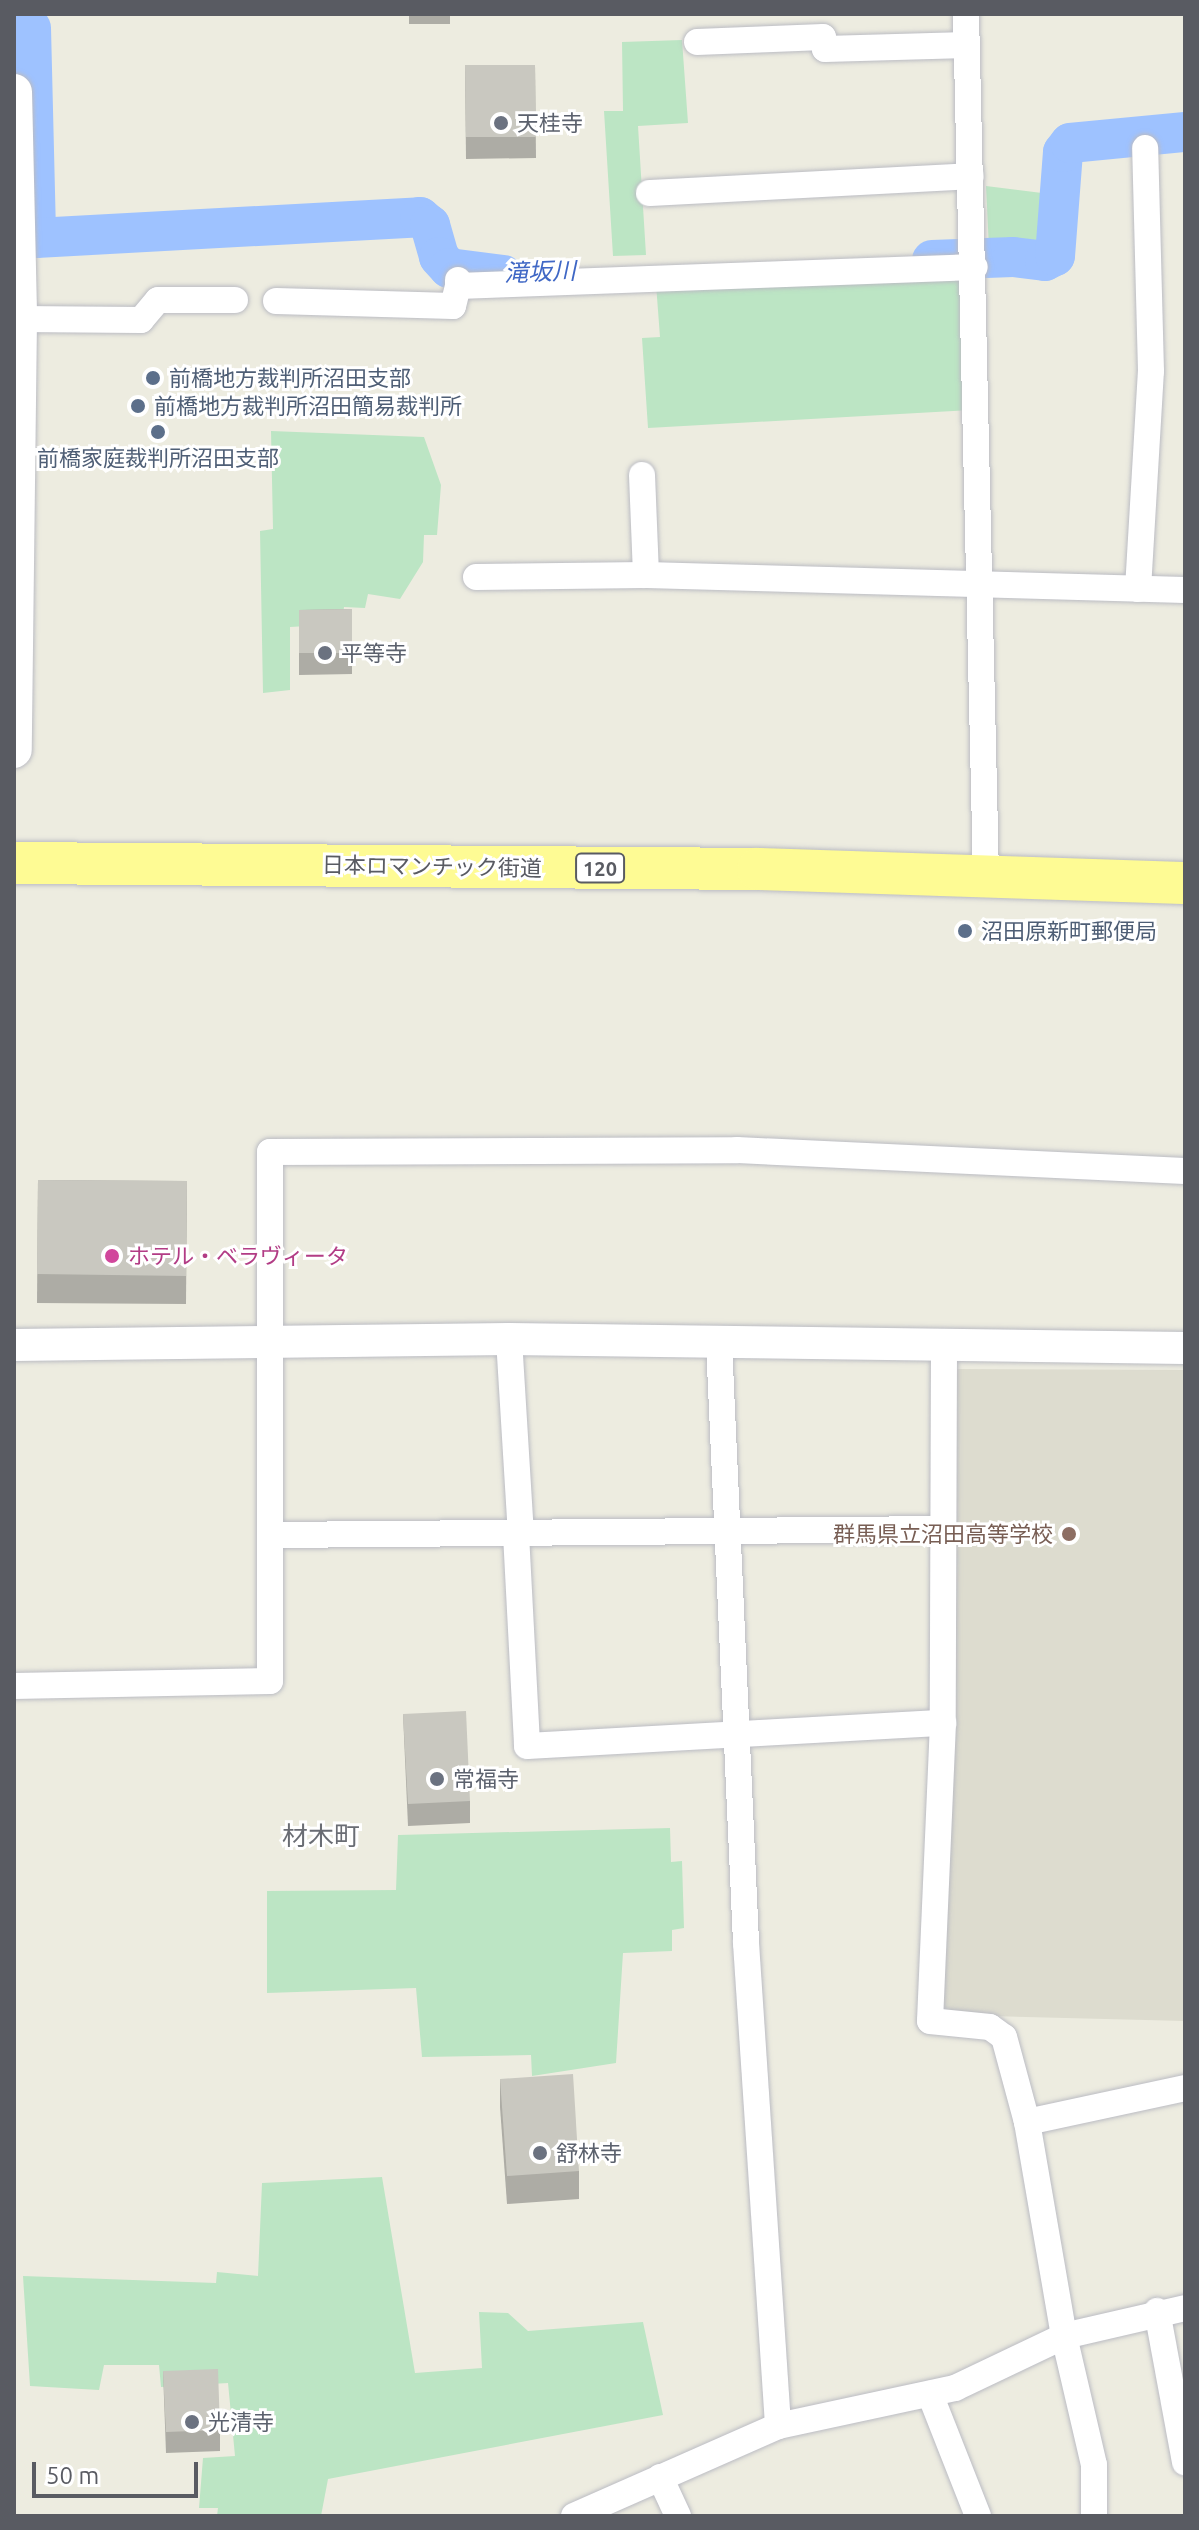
<!DOCTYPE html>
<html>
<head>
<meta charset="utf-8">
<style>
  body { margin:0 }
  #map { position:relative; width:1199px; height:2530px; overflow:hidden; background:#edece0; font-family:Ubuntu,"Noto Sans JP",sans-serif }
  div>[style] { position:absolute }
  .education>* { inset:0; background:#dddccf }
  .green>* { inset:0; background:#bce5c4 }
  .river>* { height:40px; margin:-20px; padding:0 20px; transform-origin:20px; border-radius:20px; background:#9ec2ff }
  .roads { filter:drop-shadow(0 0 2px #bbbcc3) drop-shadow(0 0 2px #bbbcc3) }
  .minor>* { height:26px; margin:-13px; padding:0 13px; transform-origin:13px; border-radius:13px; background:#fff }
  .tertiary>* { height:32px; margin:-16px; padding:0 16px; transform-origin:16px; border-radius:16px; background:#fff }
  .secondary>* { height:36px; margin:-18px; padding:0 18px; transform-origin:18px; border-radius:18px; background:#fff }
  .trunk>* { height:42px; margin:-21px; padding:0 21px; transform-origin:21px; border-radius:21px; background:#fefb94 }
  .wall>* { inset:0; background:#adaca5 }
  .building>* { inset:0; background:#c9c8c0 }
  .dots>* { width:22px; height:22px; translate:-50% -50%; box-sizing:border-box; border:4px solid #fff; border-radius:50% }
  span { translate:-50% -50%; white-space:nowrap; text-align:center; line-height:1.15; -webkit-text-stroke:6px #fff; paint-order:stroke }
  .shield-label span { padding:2px 6px; background:#fff; border:2px solid; border-radius:6px; -webkit-text-stroke-width:0 }
  .shield-label { font-size:20px; color:#595b62; font-weight:700 }
  .worship-label { font-size:22px; color:#5b616d }
  .left { translate:0 -50%; text-align:left }
  .service-label { font-size:22px; color:#4e5e75 }
  .street-label { font-size:22px; color:#595b62 }
  .hotel-label { font-size:22px; color:#b23c85 }
  .education-label { font-size:22px; color:#785e54 }
  .right { translate:-100% -50%; text-align:right }
  .water-label { font-size:24px; color:#3f67c5; font-style:italic }
  .quarter-label { font-size:26px; color:#6a6d74 }
  .frame { position:absolute; inset:0; border:16px solid #595b62; pointer-events:none }
  .scale { position:absolute; left:32px; top:2462px; width:166px; height:36px; box-sizing:border-box; border:4px solid #595b62; border-top:0; padding-left:10px; font-size:24px; line-height:28px; white-space:nowrap; color:#595b62; -webkit-text-stroke:6px #fff; paint-order:stroke }
</style>
</head>
<body>
<div id="map">
  <div class="education">
    <i style="clip-path:polygon(957px 1369px,1185px 1370px,1185px 2021px,950px 2015px,944px 2007px)"></i>
  </div>
  <div class="green">
    <i style="clip-path:polygon(682px 40px,688px 123px,638px 126px,646px 255px,613px 256px,604px 111px,623px 111px,622px 42px)"></i>
    <i style="clip-path:polygon(986px 186px,1050px 194px,1045px 250px,989px 249px)"></i>
    <i style="clip-path:polygon(968px 275px,971px 410px,648px 428px,642px 338px,660px 337px,656px 284px)"></i>
    <i style="clip-path:polygon(271px 431px,424px 437px,441px 485px,437px 535px,424px 535px,423px 562px,400px 599px,368px 594px,365px 608px,344px 607px,342px 624px,290px 627px,290px 690px,263px 693px,260px 531px,273px 529px)"></i>
    <i style="clip-path:polygon(670px 1828px,671px 1862px,682px 1861px,684px 1928px,672px 1930px,672px 1951px,623px 1953px,616px 2063px,532px 2076px,531px 2055px,422px 2057px,416px 1988px,267px 1993px,267px 1891px,396px 1890px,398px 1835px)"></i>
    <i style="clip-path:polygon(382px 2177px,415px 2373px,482px 2368px,479px 2312px,508px 2313px,528px 2331px,643px 2322px,663px 2415px,328px 2479px,321px 2516px,217px 2516px,218px 2508px,199px 2508px,203px 2458px,235px 2456px,228px 2383px,161px 2387px,159px 2365px,104px 2365px,99px 2390px,30px 2386px,23px 2276px,216px 2283px,217px 2272px,258px 2276px,262px 2183px)"></i>
  </div>
  <div class="river">
    <i style="left:31px;top:28px;width:210px;rotate:88.6deg"></i>
    <i style="left:36px;top:238px;width:385px;rotate:-3.1deg"></i>
    <i style="left:420px;top:217px;width:13px;rotate:39deg"></i>
    <i style="left:430px;top:225px;width:33px;rotate:74deg"></i>
    <i style="left:439px;top:257px;width:15px;rotate:48deg"></i>
    <i style="left:449px;top:268px;width:55px;rotate:7.3deg"></i>
    <i style="left:932px;top:260px;width:81px;rotate:-2.1deg"></i>
    <i style="left:1013px;top:257px;width:32px;rotate:7deg"></i>
    <i style="left:1045px;top:261px;width:11px;rotate:-27deg"></i>
    <i style="left:1055px;top:256px;width:104px;rotate:-85.6deg"></i>
    <i style="left:1063px;top:152px;width:11px;rotate:-52deg"></i>
    <i style="left:1070px;top:143px;width:116px;rotate:-5.5deg"></i>
  </div>
  <div class="roads">
    <div class="minor">
      <i style="left:966px;top:14px;width:864px;rotate:88.67deg"></i>
      <i style="left:697px;top:42px;width:126px;rotate:-2.3deg"></i>
      <i style="left:823px;top:37px;width:12px;rotate:81deg"></i>
      <i style="left:825px;top:49px;width:142px;rotate:-1.6deg"></i>
      <i style="left:649px;top:193px;width:322px;rotate:-3deg"></i>
      <i style="left:458px;top:280px;width:6px;rotate:90deg"></i>
      <i style="left:458px;top:286px;width:517px;rotate:-2.1deg"></i>
      <i style="left:276px;top:301px;width:177px;rotate:1.6deg"></i>
      <i style="left:453px;top:306px;width:21px;rotate:-76deg"></i>
      <i style="left:19px;top:319px;width:122px;rotate:0.5deg"></i>
      <i style="left:141px;top:320px;width:26px;rotate:-50deg"></i>
      <i style="left:158px;top:300px;width:77px"></i>
      <i style="left:642px;top:475px;width:100px;rotate:87.7deg"></i>
      <i style="left:476px;top:577px;width:170px;rotate:-0.7deg"></i>
      <i style="left:646px;top:575px;width:539px;rotate:1.59deg"></i>
      <i style="left:1138px;top:589px;width:218px;rotate:-86.6deg"></i>
      <i style="left:1151px;top:371px;width:223px;rotate:-91.5deg"></i>
      <i style="left:509px;top:1339px;width:195px;rotate:86.5deg"></i>
      <i style="left:719px;top:1343px;width:601px;rotate:87.42deg"></i>
      <i style="left:746px;top:1943px;width:484px;rotate:86.2deg"></i>
      <i style="left:944px;top:1348px;width:375px;rotate:90.2deg"></i>
      <i style="left:943px;top:1723px;width:298px;rotate:92.5deg"></i>
      <i style="left:930px;top:2021px;width:60px;rotate:5.7deg"></i>
      <i style="left:990px;top:2027px;width:17px;rotate:36deg"></i>
      <i style="left:1004px;top:2037px;width:88px;rotate:74.9deg"></i>
      <i style="left:1027px;top:2122px;width:217px;rotate:80.2deg"></i>
      <i style="left:1064px;top:2336px;width:132px;rotate:76.9deg"></i>
      <i style="left:1094px;top:2465px;width:51px;rotate:90deg"></i>
      <i style="left:516px;top:1534px;width:212px;rotate:87deg"></i>
      <i style="left:527px;top:1746px;width:417px;rotate:-3.2deg"></i>
      <i style="left:272px;top:1535px;width:672px;rotate:-0.51deg"></i>
      <i style="left:14px;top:1686px;width:256px;rotate:-1.1deg"></i>
      <i style="left:270px;top:1681px;width:529px;rotate:-90deg"></i>
      <i style="left:270px;top:1152px;width:467px;rotate:-0.2deg"></i>
      <i style="left:737px;top:1150px;width:448px;rotate:2.7deg"></i>
      <i style="left:1027px;top:2122px;width:162px;rotate:-12.1deg"></i>
      <i style="left:1157px;top:2311px;width:154px;rotate:79.5deg"></i>
      <i style="left:930px;top:2394px;width:131px;rotate:68.5deg"></i>
      <i style="left:660px;top:2477px;width:43px;rotate:65.2deg"></i>
      <i style="left:574px;top:2516px;width:223px;rotate:-23.8deg"></i>
      <i style="left:778px;top:2426px;width:181px;rotate:-12.1deg"></i>
      <i style="left:955px;top:2388px;width:121px;rotate:-25.5deg"></i>
      <i style="left:1064px;top:2336px;width:124px;rotate:-13deg"></i>
    </div>
    <div class="tertiary">
      <i style="left:14px;top:1345px;width:495px;rotate:-0.7deg"></i>
      <i style="left:509px;top:1339px;width:676px;rotate:0.76deg"></i>
    </div>
    <div class="secondary">
      <i style="left:14px;top:92px;width:227px;rotate:88.7deg"></i>
      <i style="left:19px;top:319px;width:431px;rotate:90.7deg"></i>
    </div>
    <div class="trunk">
      <i style="left:14px;top:863px;width:744px;rotate:0.46deg"></i>
      <i style="left:758px;top:869px;width:427px;rotate:1.9deg"></i>
    </div>
  </div>
  <div class="wall">
    <i style="clip-path:polygon(409px 14px,450px 14px,450px 24px,409px 24px)"></i>
    <i style="clip-path:polygon(465px 65px,535px 65px,536px 158px,466px 159px)"></i>
    <i style="clip-path:polygon(352px 609px,352px 674px,299px 675px,299px 610px)"></i>
    <i style="clip-path:polygon(38px 1180px,187px 1181px,186px 1304px,37px 1303px)"></i>
    <i style="clip-path:polygon(403px 1714px,470px 1801px,470px 1823px,408px 1826px)"></i>
    <i style="clip-path:polygon(500px 2079px,579px 2171px,579px 2199px,507px 2204px,500px 2107px)"></i>
    <i style="clip-path:polygon(163px 2371px,220px 2430px,220px 2451px,166px 2453px)"></i>
  </div>
  <div class="building">
    <i style="clip-path:polygon(465px 65px,535px 65px,536px 137px,466px 137px)"></i>
    <i style="clip-path:polygon(352px 609px,352px 653px,299px 653px,299px 610px)"></i>
    <i style="clip-path:polygon(38px 1180px,187px 1181px,186px 1276px,37px 1274px)"></i>
    <i style="clip-path:polygon(466px 1711px,470px 1801px,408px 1804px,403px 1714px)"></i>
    <i style="clip-path:polygon(573px 2074px,579px 2171px,507px 2176px,500px 2079px)"></i>
    <i style="clip-path:polygon(218px 2369px,220px 2430px,166px 2432px,163px 2371px)"></i>
  </div>
  <div class="dots">
    <i style="left:501px;top:123px;background:#6b7280"></i>
    <i style="left:153px;top:378px;background:#5c6f8a"></i>
    <i style="left:138px;top:406px;background:#5c6f8a"></i>
    <i style="left:158px;top:432px;background:#5c6f8a"></i>
    <i style="left:325px;top:653px;background:#6b7280"></i>
    <i style="left:965px;top:931px;background:#5c6f8a"></i>
    <i style="left:112px;top:1256px;background:#d1479c"></i>
    <i style="left:1069px;top:1534px;background:#8d6e63"></i>
    <i style="left:437px;top:1779px;background:#6b7280"></i>
    <i style="left:540px;top:2153px;background:#6b7280"></i>
    <i style="left:192px;top:2422px;background:#6b7280"></i>
  </div>
  <div class="shield-label">
    <span style="left:600px;top:868px">120</span>
  </div>
  <div class="worship-label">
    <span class="left" style="left:517px;top:123px">天桂寺</span>
    <span class="left" style="left:341px;top:653px">平等寺</span>
    <span class="left" style="left:453px;top:1779px">常福寺</span>
    <span class="left" style="left:556px;top:2153px">舒林寺</span>
    <span class="left" style="left:208px;top:2422px">光清寺</span>
  </div>
  <div class="service-label">
    <span class="left" style="left:169px;top:378px">前橋地方裁判所沼田支部</span>
    <span class="left" style="left:154px;top:406px">前橋地方裁判所沼田簡易裁判所</span>
    <span style="left:158px;top:458px">前橋家庭裁判所沼田支部</span>
    <span class="left" style="left:981px;top:931px">沼田原新町郵便局</span>
  </div>
  <div class="street-label">
    <span style="left:432px;top:866px;rotate:1deg">日本ロマンチック街道</span>
  </div>
  <div class="hotel-label">
    <span class="left" style="left:128px;top:1256px">ホテル・ベラヴィータ</span>
  </div>
  <div class="education-label">
    <span class="right" style="left:1053px;top:1534px">群馬県立沼田高等学校</span>
  </div>
  <div class="water-label">
    <span style="left:540px;top:272px;rotate:-2deg">滝坂川</span>
  </div>
  <div class="quarter-label">
    <span style="left:321px;top:1836px">材木町</span>
  </div>
  <div class="frame"></div>
  <div class="scale">50 m</div>
</div>
</body>
</html>
